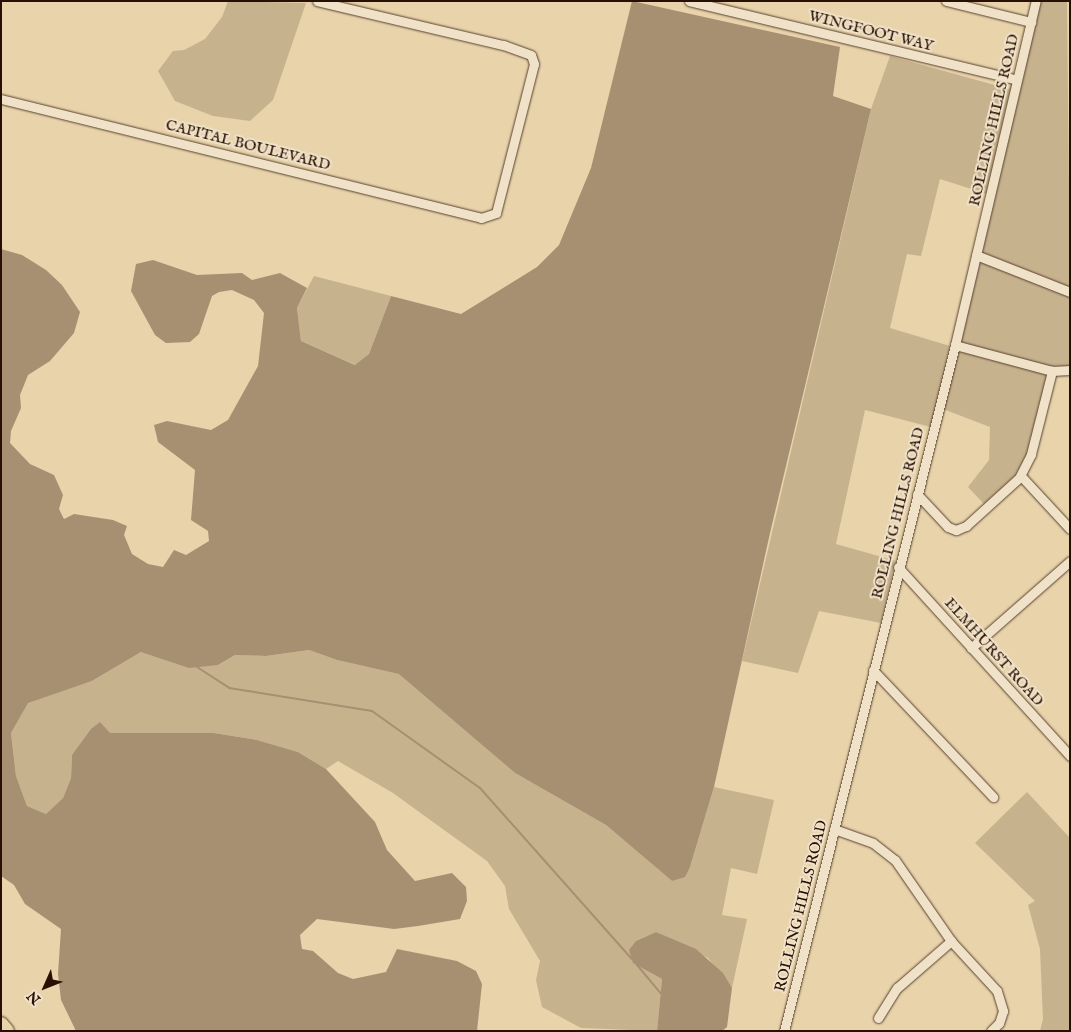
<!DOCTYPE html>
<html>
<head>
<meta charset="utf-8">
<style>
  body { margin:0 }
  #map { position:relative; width:1071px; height:1032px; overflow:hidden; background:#e8d3ab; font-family:"IM FELL English",serif }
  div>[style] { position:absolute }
  .green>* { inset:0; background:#c7b28e }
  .water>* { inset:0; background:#a79072 }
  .stream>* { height:2px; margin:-1px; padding:0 1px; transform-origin:1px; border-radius:1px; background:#a79072 }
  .roads { filter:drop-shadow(0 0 1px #58402d) drop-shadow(0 0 1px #58402d) }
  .minor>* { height:9px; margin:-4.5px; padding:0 4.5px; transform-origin:4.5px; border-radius:4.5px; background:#f0e2c8 }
  .highway>* { height:14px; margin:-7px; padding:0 7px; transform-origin:7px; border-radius:7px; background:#e8d3ab }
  span { translate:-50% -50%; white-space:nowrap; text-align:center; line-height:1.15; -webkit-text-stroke:4px #f0e2c8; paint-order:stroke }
  .street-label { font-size:15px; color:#280f03 }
  .frame { position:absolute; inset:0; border:2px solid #280f03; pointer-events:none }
  .north { position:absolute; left:20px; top:962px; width:50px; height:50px; -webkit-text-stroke:4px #f0e2c8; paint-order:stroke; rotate:226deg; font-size:14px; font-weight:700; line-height:20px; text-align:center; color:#280f03 }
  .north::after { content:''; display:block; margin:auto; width:18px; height:22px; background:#280f03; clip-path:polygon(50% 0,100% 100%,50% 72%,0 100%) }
</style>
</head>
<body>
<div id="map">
  <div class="green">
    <i style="clip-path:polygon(228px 1px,306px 3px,273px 100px,250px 121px,213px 116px,175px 101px,158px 71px,173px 51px,184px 50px,205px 39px,222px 17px)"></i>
    <i style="clip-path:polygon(1040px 1px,1067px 1px,1070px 288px,981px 253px)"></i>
    <i style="clip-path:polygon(890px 56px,1009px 89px,1012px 83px,987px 194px,940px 179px,921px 256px,907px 254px,890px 328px,950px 346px,931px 427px,865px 410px,836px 544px,896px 561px,881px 623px,819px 611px,798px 673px,742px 661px,871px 109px)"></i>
    <i style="clip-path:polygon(979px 260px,1070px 296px,1070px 366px,1053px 367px,959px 342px)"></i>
    <i style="clip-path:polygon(314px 276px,391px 296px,369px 354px,356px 365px,301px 341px,297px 308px)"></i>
    <i style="clip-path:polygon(957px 349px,1048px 373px,1028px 453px,1016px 475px,984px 504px,968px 487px,989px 460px,990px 427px,943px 409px)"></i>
    <i style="clip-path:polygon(309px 650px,337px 660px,400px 674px,515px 773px,606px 825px,672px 881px,690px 867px,714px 787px,774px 800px,757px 874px,731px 868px,722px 915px,747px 919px,732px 988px,708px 958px,656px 932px,636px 941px,646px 970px,662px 979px,657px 1031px,581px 1028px,542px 1007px,536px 980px,540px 961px,509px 909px,505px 886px,487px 861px,393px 793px,338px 761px,326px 769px,298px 752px,257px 740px,214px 733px,110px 733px,72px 755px,71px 778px,63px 798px,46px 814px,27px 806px,16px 776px,11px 733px,28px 702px,92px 681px,141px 652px,218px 665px,235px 655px,266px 656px)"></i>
    <i style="clip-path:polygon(1027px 792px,1070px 838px,1070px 1031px,1040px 1031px,1043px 1019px,1040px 949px,1028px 905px,1035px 901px,975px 843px)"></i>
  </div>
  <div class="water">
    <i style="clip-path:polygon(632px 1px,840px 47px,833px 96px,871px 109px,770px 533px,714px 787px,690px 867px,685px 877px,672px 881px,606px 825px,515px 773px,399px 674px,337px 660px,309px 650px,266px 656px,235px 655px,218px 665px,189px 668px,141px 652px,92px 681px,28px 703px,11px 733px,16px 776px,27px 806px,46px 814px,63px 798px,71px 778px,72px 755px,91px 729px,100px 722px,110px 733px,214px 733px,257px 740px,298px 752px,326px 769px,375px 822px,387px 850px,415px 881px,452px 873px,466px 887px,467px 901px,460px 919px,418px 926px,394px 929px,317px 919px,300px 935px,302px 949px,313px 951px,338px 973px,353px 979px,386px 972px,397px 949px,457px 961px,476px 971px,482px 984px,477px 1031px,76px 1031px,61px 1000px,58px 974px,61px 929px,25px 904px,14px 885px,1px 876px,1px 249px,22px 255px,46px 270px,62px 285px,80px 312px,74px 333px,50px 361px,28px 375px,20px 395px,21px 408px,11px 431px,10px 443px,30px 464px,54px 475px,63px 495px,59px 509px,64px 519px,74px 514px,113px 520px,127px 526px,124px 535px,132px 554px,148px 564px,163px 567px,174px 550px,186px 555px,209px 541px,208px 531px,191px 520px,195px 470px,158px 442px,154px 425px,167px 421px,211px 430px,228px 420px,258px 366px,264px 313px,254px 300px,232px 290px,219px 292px,212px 296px,199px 334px,190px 342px,166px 343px,155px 335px,131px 291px,136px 264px,153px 260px,197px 275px,242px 273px,252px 280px,280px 273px,307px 288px,297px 308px,301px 341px,355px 365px,369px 354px,391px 296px,461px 314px,537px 267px,559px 245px,591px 168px)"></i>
    <i style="clip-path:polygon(656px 932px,696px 949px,723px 973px,732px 988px,727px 1027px,722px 1031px,657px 1031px,662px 979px,633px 963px,629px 950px,636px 941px)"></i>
  </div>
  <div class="stream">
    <i style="left:197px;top:667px;width:38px;rotate:33deg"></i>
    <i style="left:229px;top:688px;width:145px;rotate:9.1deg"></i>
    <i style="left:372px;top:711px;width:133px;rotate:35.5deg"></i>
    <i style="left:480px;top:788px;width:229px;rotate:48.4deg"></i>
    <i style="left:637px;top:965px;width:38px;rotate:50deg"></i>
  </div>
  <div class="roads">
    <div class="minor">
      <i style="left:689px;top:1px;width:337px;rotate:13.5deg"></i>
      <i style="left:946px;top:1px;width:88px;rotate:13.9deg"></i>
      <i style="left:1px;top:99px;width:495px;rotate:13.9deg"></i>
      <i style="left:481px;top:218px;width:16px;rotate:-18deg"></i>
      <i style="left:496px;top:213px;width:154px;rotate:-75.7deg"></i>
      <i style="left:534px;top:64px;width:9px;rotate:-108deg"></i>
      <i style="left:531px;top:55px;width:30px;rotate:-160deg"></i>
      <i style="left:503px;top:45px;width:191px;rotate:-166.7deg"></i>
      <i style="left:976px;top:255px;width:101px;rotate:21.5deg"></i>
      <i style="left:955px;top:345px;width:100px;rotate:15deg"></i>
      <i style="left:1052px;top:371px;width:18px;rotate:-3deg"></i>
      <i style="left:1021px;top:476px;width:72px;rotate:47.2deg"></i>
      <i style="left:917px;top:494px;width:45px;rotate:46.8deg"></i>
      <i style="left:948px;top:527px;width:9px;rotate:21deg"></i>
      <i style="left:956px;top:530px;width:11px;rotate:-22deg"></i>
      <i style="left:966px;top:526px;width:72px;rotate:-42.2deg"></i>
      <i style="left:1019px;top:478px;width:27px;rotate:-63deg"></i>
      <i style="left:1031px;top:454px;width:86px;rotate:-75.8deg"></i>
      <i style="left:898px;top:567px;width:256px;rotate:47.7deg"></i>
      <i style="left:971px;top:648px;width:132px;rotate:-41.3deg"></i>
      <i style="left:873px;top:670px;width:175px;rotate:46.6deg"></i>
      <i style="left:834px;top:829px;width:41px;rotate:19.7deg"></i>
      <i style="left:873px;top:843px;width:28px;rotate:38deg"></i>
      <i style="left:895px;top:860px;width:98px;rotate:55.3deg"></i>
      <i style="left:951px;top:941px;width:68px;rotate:47.4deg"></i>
      <i style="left:997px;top:991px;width:21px;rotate:73deg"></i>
      <i style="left:1003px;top:1011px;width:13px;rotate:108deg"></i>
      <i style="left:999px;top:1023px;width:11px;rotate:135deg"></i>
      <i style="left:878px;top:1018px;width:36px;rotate:-58deg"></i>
      <i style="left:897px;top:988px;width:72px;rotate:-41deg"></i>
      <i style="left:784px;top:1031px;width:707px;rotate:-76deg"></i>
      <i style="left:955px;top:345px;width:353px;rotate:-76.8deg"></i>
    </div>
    <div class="highway">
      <i style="left:1px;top:1024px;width:9px;rotate:49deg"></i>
    </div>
  </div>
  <div class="street-label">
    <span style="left:871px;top:31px;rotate:14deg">WINGFOOT WAY</span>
    <span style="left:994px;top:120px;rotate:-77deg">ROLLING HILLS ROAD</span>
    <span style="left:248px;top:145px;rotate:14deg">CAPITAL BOULEVARD</span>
    <span style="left:898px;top:513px;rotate:-76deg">ROLLING HILLS ROAD</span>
    <span style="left:994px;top:652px;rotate:48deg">ELMHURST ROAD</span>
    <span style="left:801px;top:906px;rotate:-76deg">ROLLING HILLS ROAD</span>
  </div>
  <div class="frame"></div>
  <div class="north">N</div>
</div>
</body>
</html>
